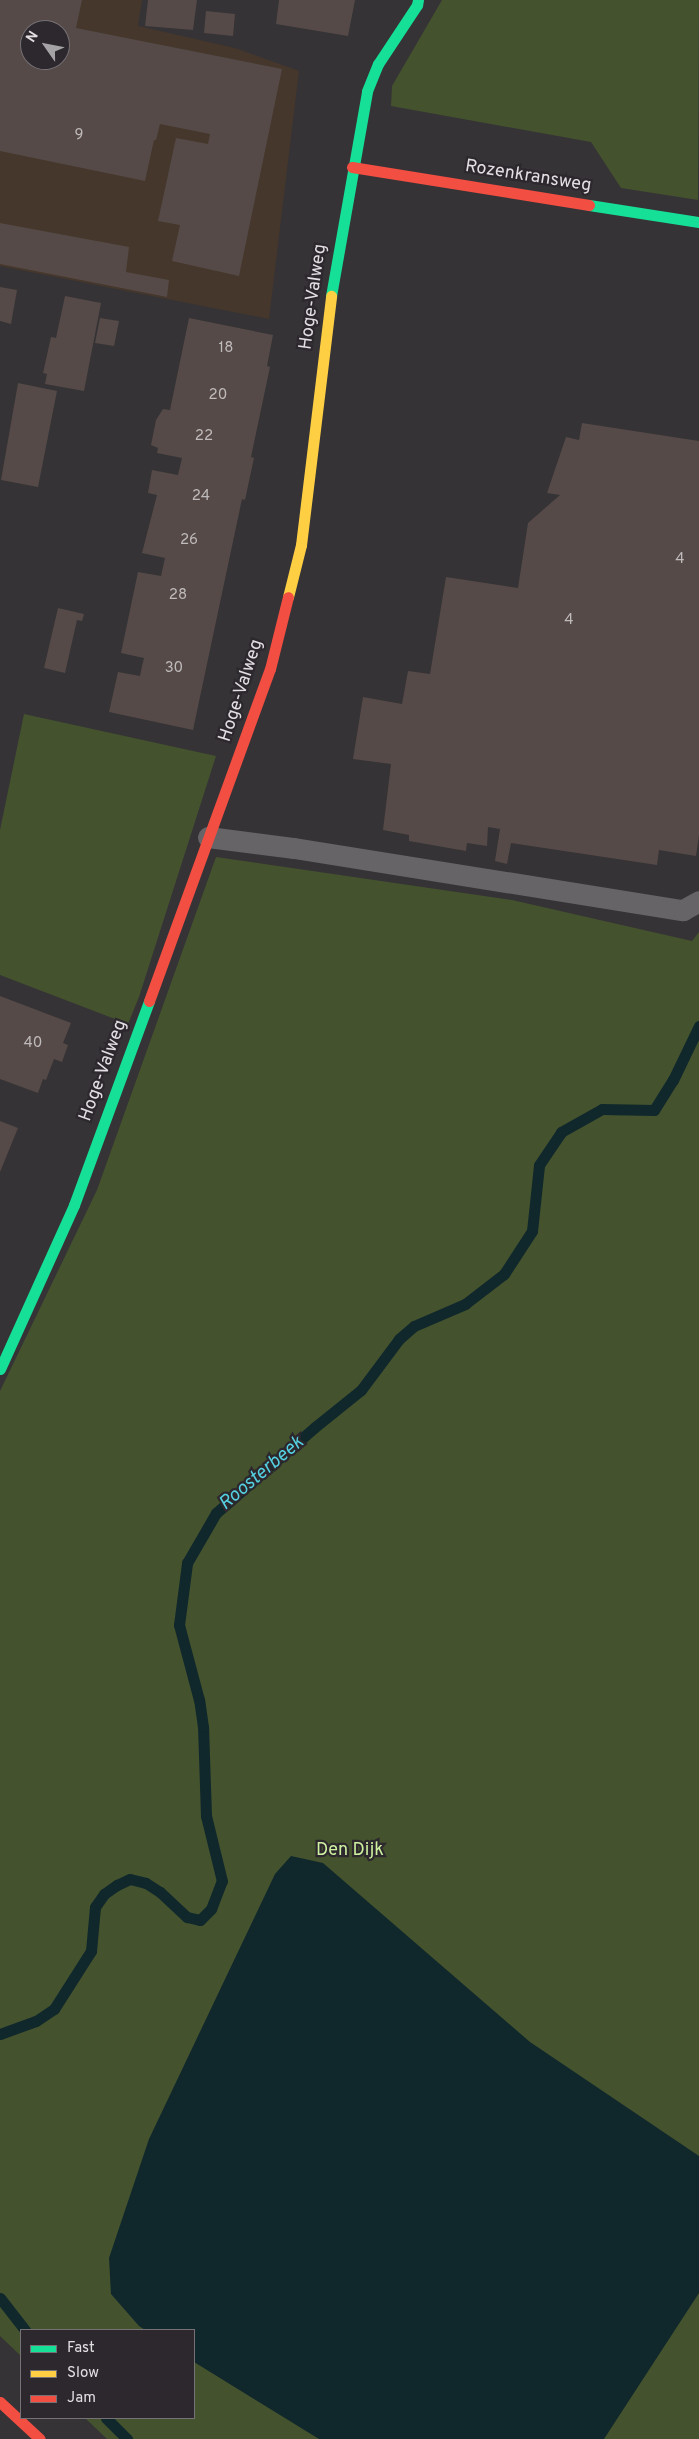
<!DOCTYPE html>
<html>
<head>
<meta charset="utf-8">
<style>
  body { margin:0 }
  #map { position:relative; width:699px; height:2439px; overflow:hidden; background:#353336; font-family:Overpass,sans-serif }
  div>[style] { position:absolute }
  .education>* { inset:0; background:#45372c }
  .green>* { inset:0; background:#44522e }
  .water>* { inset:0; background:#10282b }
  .stream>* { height:11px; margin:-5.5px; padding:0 5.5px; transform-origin:5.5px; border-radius:5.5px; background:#10282b }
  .building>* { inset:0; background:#554a47 }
  .lane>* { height:21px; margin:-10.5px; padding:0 10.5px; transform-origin:10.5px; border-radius:10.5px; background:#666466 }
  .fast>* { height:11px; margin:-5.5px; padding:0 5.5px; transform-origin:5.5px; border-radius:5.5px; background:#16e098 }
  .slow>* { height:11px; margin:-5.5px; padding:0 5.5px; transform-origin:5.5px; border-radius:5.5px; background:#ffcf43 }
  .jam>* { height:11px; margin:-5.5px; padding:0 5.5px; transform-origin:5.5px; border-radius:5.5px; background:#f24e42 }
  span { translate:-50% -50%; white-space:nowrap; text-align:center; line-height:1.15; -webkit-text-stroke:4.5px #2c282d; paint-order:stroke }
  .number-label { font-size:15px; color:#bfbabb }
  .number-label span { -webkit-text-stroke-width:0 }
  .street-label { font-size:18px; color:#e2dfe2 }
  .park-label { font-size:18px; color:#cff2a1 }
  .water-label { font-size:19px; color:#55d2e1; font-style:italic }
  .legend { position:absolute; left:20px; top:2329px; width:175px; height:90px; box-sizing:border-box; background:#2c282d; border:1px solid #757175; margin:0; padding:6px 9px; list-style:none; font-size:15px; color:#e2dfe2 }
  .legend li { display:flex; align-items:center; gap:10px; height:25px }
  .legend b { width:25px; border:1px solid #757175 }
  .north { position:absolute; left:20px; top:20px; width:50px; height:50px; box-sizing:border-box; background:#2c282d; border:1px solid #757175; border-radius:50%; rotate:303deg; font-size:14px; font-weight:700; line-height:20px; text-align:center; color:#e2dfe2 }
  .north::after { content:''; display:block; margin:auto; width:18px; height:22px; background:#a5a3a6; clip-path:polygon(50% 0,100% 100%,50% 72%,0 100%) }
</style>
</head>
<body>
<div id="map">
  <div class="education">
    <i style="clip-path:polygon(evenodd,0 0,142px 0,138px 26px,235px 48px,299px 71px,269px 319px,0 266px,0 0,30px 30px,60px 30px,60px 60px,30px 60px,30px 30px)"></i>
  </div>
  <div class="green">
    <i style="clip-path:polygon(442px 0,699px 0,698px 200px,621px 188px,591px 142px,391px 106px,392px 86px)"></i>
    <i style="clip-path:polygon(24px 714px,216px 756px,139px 997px,128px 1024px,0 975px,0 830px)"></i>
    <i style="clip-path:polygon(216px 857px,512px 900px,692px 941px,699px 932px,699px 2439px,107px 2439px,85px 2418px,194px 2418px,194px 2330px,21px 2330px,21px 2356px,0 2336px,0 1391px,97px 1190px)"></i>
  </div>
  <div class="water">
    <i style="clip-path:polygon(291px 1856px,323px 1863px,530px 2042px,699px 2156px,699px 2293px,604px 2439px,319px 2439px,194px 2362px,194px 2330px,145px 2330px,139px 2326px,111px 2294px,109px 2258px,149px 2139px,275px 1874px)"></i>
  </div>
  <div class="stream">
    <i style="left:0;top:2034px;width:38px;rotate:-20deg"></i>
    <i style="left:36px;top:2021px;width:22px;rotate:-34deg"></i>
    <i style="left:54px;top:2009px;width:69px;rotate:-57.5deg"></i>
    <i style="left:91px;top:1951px;width:44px;rotate:-84.8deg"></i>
    <i style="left:95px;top:1907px;width:16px;rotate:-55deg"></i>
    <i style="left:104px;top:1894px;width:16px;rotate:-35deg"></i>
    <i style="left:117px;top:1885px;width:14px;rotate:-25deg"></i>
    <i style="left:130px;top:1879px;width:16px;rotate:14deg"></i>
    <i style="left:146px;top:1883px;width:17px;rotate:33deg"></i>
    <i style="left:160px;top:1892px;width:37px;rotate:43deg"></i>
    <i style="left:187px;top:1917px;width:13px;rotate:13deg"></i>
    <i style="left:200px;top:1920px;width:16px;rotate:-45deg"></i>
    <i style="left:211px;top:1909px;width:30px;rotate:-69deg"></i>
    <i style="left:222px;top:1881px;width:67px;rotate:-103.8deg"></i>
    <i style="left:206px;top:1816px;width:89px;rotate:-91.9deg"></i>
    <i style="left:203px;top:1727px;width:27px;rotate:-98deg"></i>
    <i style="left:199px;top:1700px;width:78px;rotate:-104.9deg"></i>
    <i style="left:179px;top:1625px;width:63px;rotate:-82.6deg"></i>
    <i style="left:187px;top:1563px;width:58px;rotate:-59.9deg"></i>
    <i style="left:216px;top:1513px;width:131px;rotate:-41deg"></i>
    <i style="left:315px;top:1427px;width:59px;rotate:-38.8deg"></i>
    <i style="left:361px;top:1390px;width:64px;rotate:-53.3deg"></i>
    <i style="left:399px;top:1339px;width:20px;rotate:-41deg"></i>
    <i style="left:414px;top:1326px;width:56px;rotate:-23.3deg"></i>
    <i style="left:465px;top:1304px;width:49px;rotate:-37.6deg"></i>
    <i style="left:504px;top:1274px;width:51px;rotate:-56.9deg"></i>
    <i style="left:532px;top:1231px;width:66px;rotate:-83.9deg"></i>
    <i style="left:539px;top:1165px;width:40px;rotate:-56deg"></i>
    <i style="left:561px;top:1132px;width:47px;rotate:-29.3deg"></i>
    <i style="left:602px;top:1109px;width:52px;rotate:1.1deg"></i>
    <i style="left:654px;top:1110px;width:36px;rotate:-58deg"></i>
    <i style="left:673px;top:1080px;width:60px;rotate:-64.3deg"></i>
    <i style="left:0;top:2298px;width:41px;rotate:52deg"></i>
    <i style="left:106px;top:2418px;width:30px;rotate:45deg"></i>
  </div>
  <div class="building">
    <i style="clip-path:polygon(evenodd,0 0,82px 0,76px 28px,282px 69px,239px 276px,172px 261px,180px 225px,158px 221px,176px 138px,208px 144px,210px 134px,160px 124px,156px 140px,154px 140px,145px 181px,0 151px,0 0,30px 30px,60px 30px,60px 60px,30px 60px,30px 30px)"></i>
    <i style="clip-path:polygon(148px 0,197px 0,193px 30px,145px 26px)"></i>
    <i style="clip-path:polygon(279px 0,355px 0,348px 36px,276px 24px)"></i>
    <i style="clip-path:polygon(206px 11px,235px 14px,233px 36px,204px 33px)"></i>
    <i style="clip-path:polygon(0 223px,129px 247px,126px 272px,169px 280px,167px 297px,0 264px)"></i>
    <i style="clip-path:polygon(0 287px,17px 290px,11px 324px,0 321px)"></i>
    <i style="clip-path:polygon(65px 296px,101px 303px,84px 391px,45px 384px,47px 374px,43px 373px,51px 337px,56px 338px)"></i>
    <i style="clip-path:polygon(100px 318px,119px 321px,114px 346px,95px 343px)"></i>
    <i style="clip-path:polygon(189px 318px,273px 335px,267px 366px,270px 367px,251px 457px,254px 458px,245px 500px,242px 499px,193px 730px,109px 712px,118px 672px,140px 676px,142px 666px,144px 658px,121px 653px,138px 572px,161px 576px,165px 558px,142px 553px,157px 495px,148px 493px,152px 470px,178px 475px,182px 458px,157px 453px,158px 448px,151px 445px,156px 420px,163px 409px,170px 410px)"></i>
    <i style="clip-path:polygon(18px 383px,57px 391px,38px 487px,1px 480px)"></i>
    <i style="clip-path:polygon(582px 423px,699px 441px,699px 835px,696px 856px,659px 850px,657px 865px,511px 843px,507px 864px,495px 861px,500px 829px,488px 827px,487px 846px,467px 843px,466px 851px,409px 841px,409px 835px,383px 830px,391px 764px,353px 759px,363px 697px,402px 704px,408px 671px,430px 674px,446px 577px,518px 588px,528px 523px,560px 495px,547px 493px,566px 437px,579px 440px)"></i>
    <i style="clip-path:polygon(58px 608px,84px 614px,82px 621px,77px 620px,65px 673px,44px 668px)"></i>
    <i style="clip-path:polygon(0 996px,71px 1023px,63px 1043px,68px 1045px,62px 1062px,54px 1059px,46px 1080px,43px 1079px,38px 1093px,0 1079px)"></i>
    <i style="clip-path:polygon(0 1121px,18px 1128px,0 1172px)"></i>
  </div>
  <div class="lane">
    <i style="left:208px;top:837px;width:87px;rotate:7.3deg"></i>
    <i style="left:294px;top:848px;width:394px;rotate:9.1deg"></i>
    <i style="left:683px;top:910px;width:18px;rotate:-29deg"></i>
  </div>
  <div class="fast">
    <i style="left:589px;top:205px;width:111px;rotate:8.8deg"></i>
    <i style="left:331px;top:296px;width:208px;rotate:-80deg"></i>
    <i style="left:367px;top:91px;width:29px;rotate:-68deg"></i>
    <i style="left:378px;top:64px;width:71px;rotate:-56.5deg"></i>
    <i style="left:417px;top:5px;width:5px;rotate:-79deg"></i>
    <i style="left:0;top:1369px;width:180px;rotate:-65.7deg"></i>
    <i style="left:74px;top:1205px;width:217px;rotate:-69.8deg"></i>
  </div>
  <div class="slow">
    <i style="left:288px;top:597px;width:54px;rotate:-76deg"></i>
    <i style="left:301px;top:545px;width:251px;rotate:-83.1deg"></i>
  </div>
  <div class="jam">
    <i style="left:352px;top:167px;width:240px;rotate:9.1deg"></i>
    <i style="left:149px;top:1001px;width:353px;rotate:-70deg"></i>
    <i style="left:270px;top:669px;width:74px;rotate:-76deg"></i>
    <i style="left:0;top:2402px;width:54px;rotate:42.8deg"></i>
  </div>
  <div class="number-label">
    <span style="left:79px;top:136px">9</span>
    <span style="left:226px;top:349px">18</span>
    <span style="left:218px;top:396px">20</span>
    <span style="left:204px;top:437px">22</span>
    <span style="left:201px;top:497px">24</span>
    <span style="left:189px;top:541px">26</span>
    <span style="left:680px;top:560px">4</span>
    <span style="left:178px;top:596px">28</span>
    <span style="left:569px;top:621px">4</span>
    <span style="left:174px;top:669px">30</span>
    <span style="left:33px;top:1044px">40</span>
  </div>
  <div class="street-label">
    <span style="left:528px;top:177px;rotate:9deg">Rozenkransweg</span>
    <span style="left:314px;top:297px;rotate:-82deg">Hoge-Valweg</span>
    <span style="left:242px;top:691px;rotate:-72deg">Hoge-Valweg</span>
    <span style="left:104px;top:1071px;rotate:-70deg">Hoge-Valweg</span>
  </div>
  <div class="park-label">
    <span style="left:350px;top:1851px">Den Dijk</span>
  </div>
  <div class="water-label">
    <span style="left:262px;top:1474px;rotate:-40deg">Roosterbeek</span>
  </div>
  <ul class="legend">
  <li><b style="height:6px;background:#16e098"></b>Fast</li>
  <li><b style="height:6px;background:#ffcf43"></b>Slow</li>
  <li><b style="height:6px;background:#f24e42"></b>Jam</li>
  </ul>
  <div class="north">N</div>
</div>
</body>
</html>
